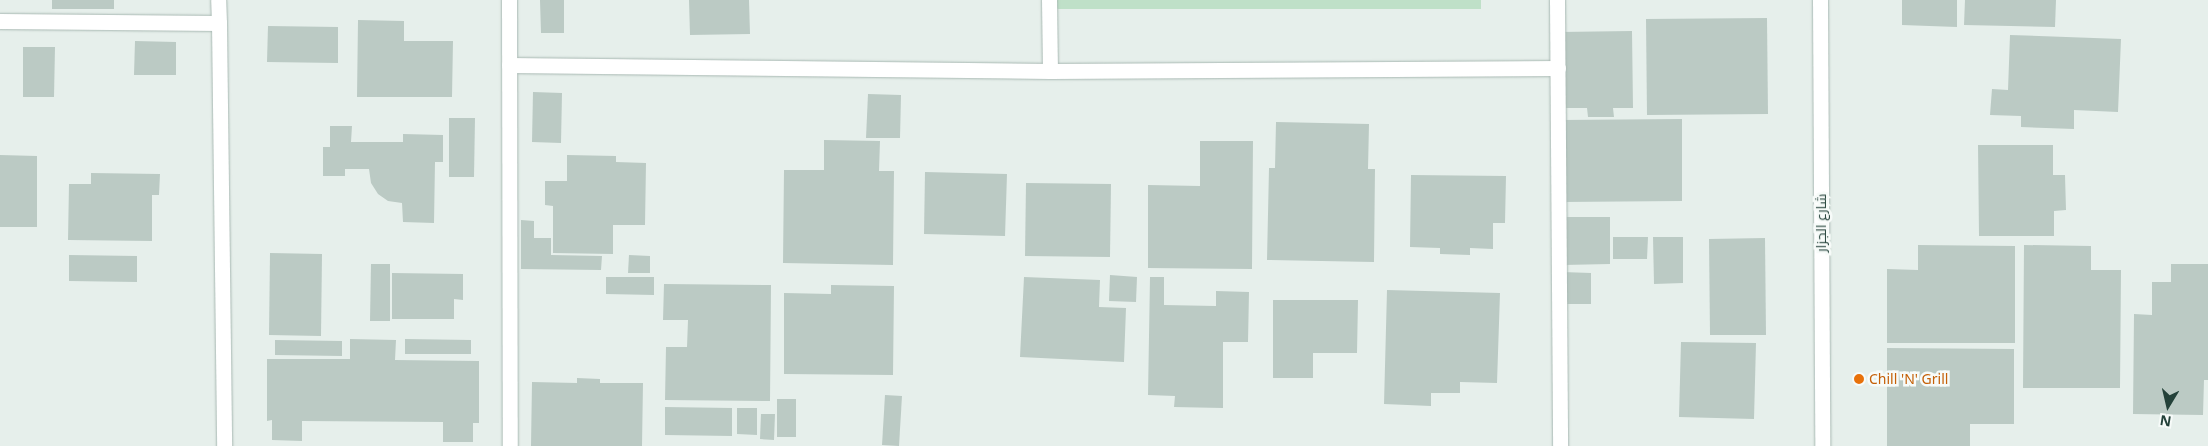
<!DOCTYPE html>
<html>
<head>
<meta charset="utf-8">
<style>
  body { margin:0 }
  #map { position:relative; width:2208px; height:446px; overflow:hidden; background:#e6efeb; font-family:"Noto Sans",Cairo,sans-serif }
  div>[style] { position:absolute }
  .green>* { inset:0; background:#bfe0c8 }
  .building>* { inset:0; background:#bbcac4 }
  .roads { filter:drop-shadow(0 0 1px #a8b8b2) drop-shadow(0 0 1px #a8b8b2) }
  .street>* { height:15px; margin:-7.5px; padding:0 7.5px; transform-origin:7.5px; border-radius:7.5px; background:#fff }
  .secondary>* { height:15px; margin:-7.5px; padding:0 7.5px; transform-origin:7.5px; border-radius:7.5px; background:#fff }
  .dots>* { width:14px; height:14px; translate:-50% -50%; box-sizing:border-box; border:2px solid #f7fbf9; border-radius:50% }
  span { translate:-50% -50%; white-space:nowrap; text-align:center; line-height:1.15; -webkit-text-stroke:5px #f7fbf9; paint-order:stroke }
  .street-label { font-size:14px; color:#24423a }
  .food-label { font-size:14px; color:#c56008 }
  .left { translate:0 -50%; text-align:left }
  .north { position:absolute; left:2143px; top:381px; width:50px; height:50px; -webkit-text-stroke:4px #f7fbf9; paint-order:stroke; rotate:189deg; font-size:14px; font-weight:700; line-height:20px; text-align:center; color:#24423a }
  .north::after { content:''; display:block; margin:auto; width:18px; height:22px; background:#24423a; clip-path:polygon(50% 0,100% 100%,50% 72%,0 100%) }
</style>
</head>
<body>
<div id="map">
  <div class="green">
    <i style="clip-path:polygon(1042px 0,1481px 0,1481px 9px,1042px 9px)"></i>
  </div>
  <div class="building">
    <i style="clip-path:polygon(52px 0,114px 0,114px 9px,52px 9px)"></i>
    <i style="clip-path:polygon(540px 0,564px 0,564px 33px,541px 33px)"></i>
    <i style="clip-path:polygon(689px 0,749px 0,750px 34px,690px 35px)"></i>
    <i style="clip-path:polygon(1902px 0,1957px 0,1957px 27px,1902px 25px)"></i>
    <i style="clip-path:polygon(1965px 0,2056px 0,2055px 27px,1964px 25px)"></i>
    <i style="clip-path:polygon(1767px 18px,1768px 114px,1647px 115px,1646px 19px)"></i>
    <i style="clip-path:polygon(358px 20px,404px 21px,404px 41px,453px 41px,452px 97px,357px 97px)"></i>
    <i style="clip-path:polygon(268px 26px,338px 27px,338px 63px,267px 62px)"></i>
    <i style="clip-path:polygon(1632px 31px,1633px 108px,1613px 108px,1614px 117px,1588px 117px,1587px 108px,1561px 108px,1560px 32px)"></i>
    <i style="clip-path:polygon(2010px 35px,2121px 39px,2118px 112px,2074px 110px,2074px 129px,2021px 127px,2021px 116px,1990px 115px,1992px 89px,2008px 90px)"></i>
    <i style="clip-path:polygon(135px 41px,176px 42px,176px 75px,134px 75px)"></i>
    <i style="clip-path:polygon(23px 47px,55px 47px,54px 97px,23px 97px)"></i>
    <i style="clip-path:polygon(533px 92px,562px 93px,561px 143px,532px 142px)"></i>
    <i style="clip-path:polygon(868px 94px,901px 95px,900px 138px,866px 138px)"></i>
    <i style="clip-path:polygon(449px 118px,475px 118px,474px 177px,449px 177px)"></i>
    <i style="clip-path:polygon(1682px 119px,1682px 201px,1562px 202px,1561px 120px)"></i>
    <i style="clip-path:polygon(1276px 122px,1369px 124px,1368px 169px,1375px 169px,1374px 262px,1267px 260px,1269px 168px,1275px 168px)"></i>
    <i style="clip-path:polygon(330px 126px,352px 126px,351px 142px,403px 142px,403px 134px,443px 135px,443px 162px,435px 162px,434px 223px,403px 222px,402px 203px,388px 201px,378px 194px,371px 183px,369px 169px,345px 169px,345px 176px,323px 176px,323px 147px,330px 147px)"></i>
    <i style="clip-path:polygon(824px 140px,880px 141px,879px 171px,894px 171px,893px 265px,783px 263px,784px 170px,824px 170px)"></i>
    <i style="clip-path:polygon(1200px 141px,1253px 141px,1252px 269px,1148px 268px,1148px 185px,1200px 186px)"></i>
    <i style="clip-path:polygon(1978px 145px,2053px 145px,2053px 175px,2065px 175px,2066px 210px,2054px 211px,2054px 236px,1979px 236px)"></i>
    <i style="clip-path:polygon(0 155px,37px 156px,37px 227px,0 227px)"></i>
    <i style="clip-path:polygon(567px 155px,616px 156px,616px 162px,646px 163px,645px 225px,613px 225px,613px 254px,553px 253px,553px 206px,545px 205px,545px 181px,567px 181px)"></i>
    <i style="clip-path:polygon(925px 172px,1007px 174px,1005px 236px,924px 234px)"></i>
    <i style="clip-path:polygon(91px 173px,160px 174px,159px 195px,152px 195px,152px 241px,68px 240px,69px 184px,91px 184px)"></i>
    <i style="clip-path:polygon(1411px 175px,1506px 176px,1505px 223px,1493px 223px,1493px 249px,1470px 248px,1470px 255px,1440px 254px,1440px 248px,1410px 247px)"></i>
    <i style="clip-path:polygon(1026px 183px,1111px 184px,1110px 257px,1025px 256px)"></i>
    <i style="clip-path:polygon(1562px 217px,1610px 217px,1610px 264px,1563px 265px)"></i>
    <i style="clip-path:polygon(521px 220px,534px 221px,534px 238px,551px 238px,551px 255px,602px 256px,601px 270px,521px 269px)"></i>
    <i style="clip-path:polygon(1613px 237px,1648px 237px,1647px 259px,1613px 259px)"></i>
    <i style="clip-path:polygon(1653px 237px,1683px 237px,1683px 283px,1654px 284px)"></i>
    <i style="clip-path:polygon(1765px 238px,1766px 335px,1710px 335px,1709px 239px)"></i>
    <i style="clip-path:polygon(1918px 245px,2015px 246px,2015px 343px,1887px 343px,1887px 269px,1918px 270px)"></i>
    <i style="clip-path:polygon(2024px 245px,2091px 246px,2091px 270px,2121px 270px,2120px 388px,2023px 388px)"></i>
    <i style="clip-path:polygon(270px 253px,322px 254px,321px 336px,269px 335px)"></i>
    <i style="clip-path:polygon(69px 255px,137px 256px,137px 282px,69px 281px)"></i>
    <i style="clip-path:polygon(629px 255px,650px 256px,650px 273px,628px 273px)"></i>
    <i style="clip-path:polygon(371px 264px,390px 264px,390px 321px,370px 321px)"></i>
    <i style="clip-path:polygon(2171px 264px,2208px 264px,2208px 380px,2204px 380px,2203px 415px,2133px 414px,2134px 314px,2152px 315px,2152px 282px,2171px 282px)"></i>
    <i style="clip-path:polygon(1562px 272px,1591px 273px,1591px 304px,1562px 304px)"></i>
    <i style="clip-path:polygon(392px 273px,463px 274px,463px 300px,454px 299px,454px 319px,392px 319px)"></i>
    <i style="clip-path:polygon(1110px 275px,1137px 277px,1136px 302px,1109px 301px)"></i>
    <i style="clip-path:polygon(606px 277px,654px 277px,654px 295px,606px 294px)"></i>
    <i style="clip-path:polygon(1024px 277px,1100px 280px,1099px 307px,1126px 308px,1124px 362px,1020px 357px)"></i>
    <i style="clip-path:polygon(1150px 277px,1164px 277px,1164px 305px,1216px 306px,1216px 291px,1249px 292px,1248px 342px,1223px 342px,1223px 408px,1174px 407px,1175px 396px,1148px 395px)"></i>
    <i style="clip-path:polygon(664px 284px,771px 285px,770px 401px,665px 400px,666px 347px,687px 347px,688px 320px,663px 320px)"></i>
    <i style="clip-path:polygon(831px 285px,894px 286px,893px 375px,784px 374px,784px 293px,831px 294px)"></i>
    <i style="clip-path:polygon(1387px 290px,1500px 293px,1497px 383px,1460px 382px,1460px 393px,1431px 393px,1431px 406px,1384px 404px)"></i>
    <i style="clip-path:polygon(1273px 300px,1358px 300px,1357px 353px,1313px 353px,1313px 378px,1273px 378px)"></i>
    <i style="clip-path:polygon(350px 339px,396px 340px,395px 360px,479px 361px,479px 423px,473px 423px,473px 442px,443px 442px,443px 422px,302px 421px,302px 441px,272px 440px,272px 420px,267px 421px,267px 359px,350px 359px)"></i>
    <i style="clip-path:polygon(405px 339px,471px 340px,471px 354px,405px 354px)"></i>
    <i style="clip-path:polygon(275px 340px,342px 341px,342px 356px,275px 355px)"></i>
    <i style="clip-path:polygon(1681px 342px,1756px 343px,1754px 419px,1679px 417px)"></i>
    <i style="clip-path:polygon(1887px 348px,2014px 349px,2014px 424px,1970px 424px,1970px 446px,1887px 446px)"></i>
    <i style="clip-path:polygon(577px 378px,600px 379px,600px 383px,643px 383px,642px 446px,531px 446px,532px 382px,577px 383px)"></i>
    <i style="clip-path:polygon(885px 395px,902px 396px,899px 446px,882px 445px)"></i>
    <i style="clip-path:polygon(777px 399px,796px 399px,796px 437px,777px 437px)"></i>
    <i style="clip-path:polygon(665px 407px,732px 408px,732px 436px,665px 435px)"></i>
    <i style="clip-path:polygon(737px 408px,757px 408px,757px 435px,737px 434px)"></i>
    <i style="clip-path:polygon(761px 414px,775px 414px,774px 440px,760px 439px)"></i>
  </div>
  <div class="roads">
    <div class="street">
      <i style="left:509px;top:0;width:446px;rotate:89.9deg"></i>
      <i style="left:1049px;top:0;width:71px;rotate:89.2deg"></i>
      <i style="left:1557px;top:0;width:446px;rotate:89.6deg"></i>
      <i style="left:0;top:21px;width:219px;rotate:0.5deg"></i>
      <i style="left:219px;top:23px;width:23px;rotate:-92deg"></i>
      <i style="left:219px;top:23px;width:423px;rotate:89.3deg"></i>
      <i style="left:509px;top:65px;width:541px;rotate:0.64deg"></i>
      <i style="left:1050px;top:71px;width:508px;rotate:-0.34deg"></i>
    </div>
    <div class="secondary">
      <i style="left:1820px;top:0;width:446px;rotate:89.7deg"></i>
    </div>
  </div>
  <div class="dots">
    <i style="left:1859px;top:379px;background:#e8710a"></i>
  </div>
  <div class="street-label">
    <span style="left:1821px;top:223px;rotate:-90deg">شارع الجزار</span>
  </div>
  <div class="food-label">
    <span class="left" style="left:1869px;top:379px">Chill 'N' Grill</span>
  </div>
  <div class="north">N</div>
</div>
</body>
</html>
